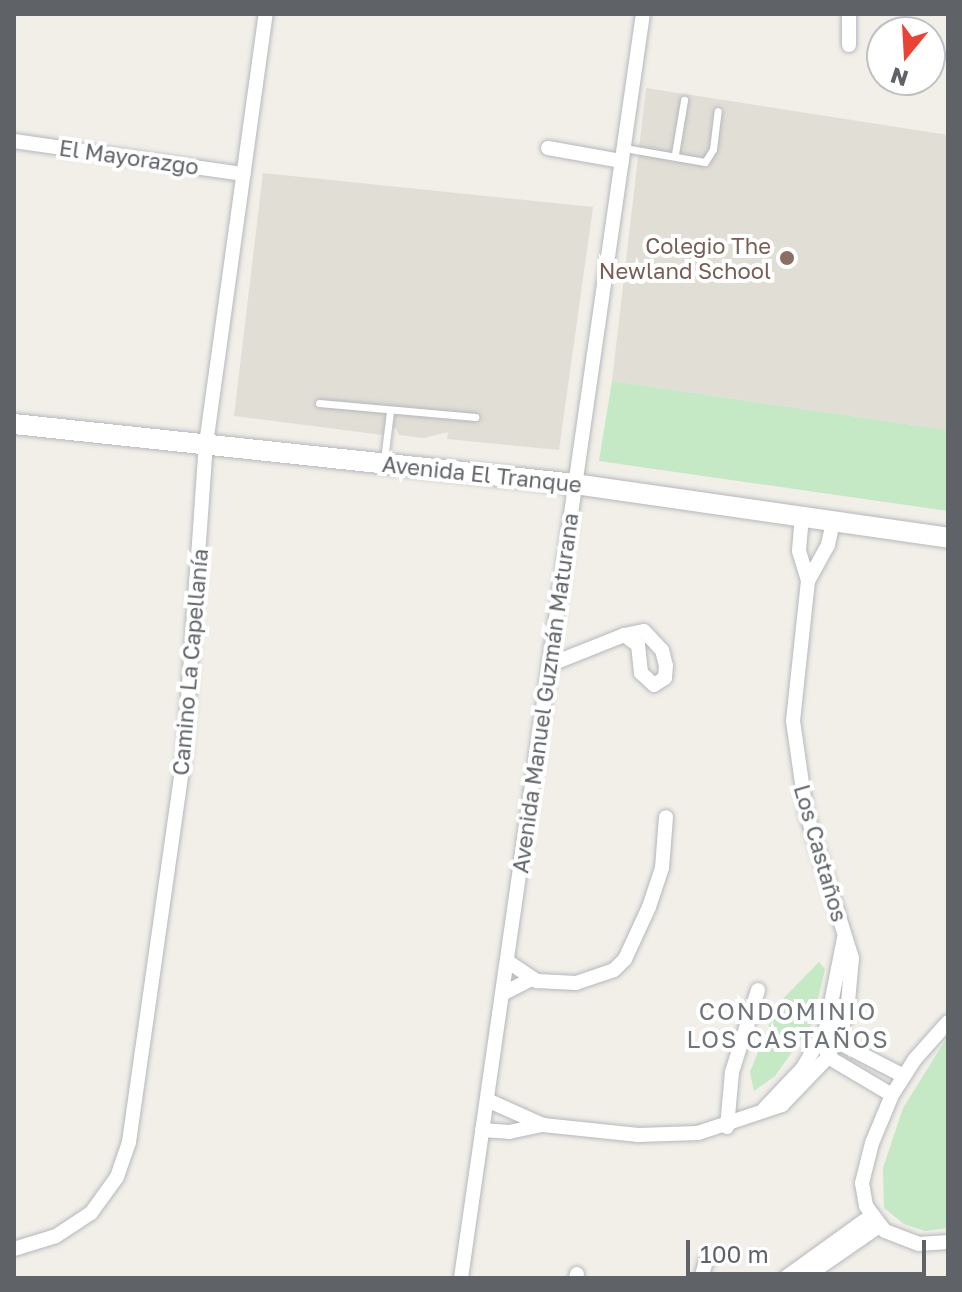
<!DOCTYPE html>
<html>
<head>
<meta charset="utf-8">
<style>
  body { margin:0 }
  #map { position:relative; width:962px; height:1292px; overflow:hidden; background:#f1efe8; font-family:"Golos Text",sans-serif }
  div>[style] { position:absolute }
  .education>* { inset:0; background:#e1ded6 }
  .green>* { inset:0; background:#c5e8c5 }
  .roads { filter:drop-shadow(0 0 2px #b5b8bc) drop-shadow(0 0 2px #b5b8bc) }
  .lane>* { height:7px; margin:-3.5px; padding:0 3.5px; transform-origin:3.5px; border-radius:3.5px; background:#fff }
  .street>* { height:14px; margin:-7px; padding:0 7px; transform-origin:7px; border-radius:7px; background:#fff }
  .secondary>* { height:20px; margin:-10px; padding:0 10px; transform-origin:10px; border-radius:10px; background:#fff }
  .dots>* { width:22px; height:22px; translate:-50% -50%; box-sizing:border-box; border:4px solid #fff; border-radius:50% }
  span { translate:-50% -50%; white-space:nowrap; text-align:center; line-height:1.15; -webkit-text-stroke:8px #fff; paint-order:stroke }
  .street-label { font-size:22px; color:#5f6368 }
  .education-label { font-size:22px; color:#785e54 }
  .right { translate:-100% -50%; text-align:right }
  .neighbourhood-label { font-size:24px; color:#70757a; letter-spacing:2px }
  .frame { position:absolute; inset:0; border:16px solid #5f6368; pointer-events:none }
  .north { position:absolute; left:866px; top:16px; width:80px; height:80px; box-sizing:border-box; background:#fff; border:2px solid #bfc1c3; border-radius:50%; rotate:198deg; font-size:22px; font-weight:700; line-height:32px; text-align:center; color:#5f6368 }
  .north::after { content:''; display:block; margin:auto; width:28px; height:36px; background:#ea4335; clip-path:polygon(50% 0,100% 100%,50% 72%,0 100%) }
  .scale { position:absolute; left:686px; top:1240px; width:240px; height:36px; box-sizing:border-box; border:4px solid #5f6368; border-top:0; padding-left:10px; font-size:24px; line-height:28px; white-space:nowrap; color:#5f6368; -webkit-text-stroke:6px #fff; paint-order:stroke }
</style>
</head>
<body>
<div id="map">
  <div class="education">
    <i style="clip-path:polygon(646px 88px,948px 135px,948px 430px,612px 381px)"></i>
    <i style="clip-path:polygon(263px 173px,593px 207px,559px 450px,447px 439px,448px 432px,424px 438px,399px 435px,396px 428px,386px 427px,383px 435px,234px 416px)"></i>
  </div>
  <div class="green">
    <i style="clip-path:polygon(612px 381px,948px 430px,948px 511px,599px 461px)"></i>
    <i style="clip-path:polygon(819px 962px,825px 969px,812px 1024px,775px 1076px,754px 1091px,750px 1072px,777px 1005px)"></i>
    <i style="clip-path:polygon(948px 1036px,948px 1228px,925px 1231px,904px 1224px,884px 1208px,883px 1168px,903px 1108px)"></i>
  </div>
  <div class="roads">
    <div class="lane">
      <i style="left:624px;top:148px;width:82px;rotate:9.8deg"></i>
      <i style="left:705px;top:162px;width:15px;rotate:-58deg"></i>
      <i style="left:713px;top:149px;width:38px;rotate:-83deg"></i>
      <i style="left:675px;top:154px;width:55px;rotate:-80.5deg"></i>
      <i style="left:319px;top:403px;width:157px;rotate:5.1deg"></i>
      <i style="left:384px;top:460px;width:49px;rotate:-83deg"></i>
    </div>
    <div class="street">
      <i style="left:849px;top:14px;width:31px;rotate:90deg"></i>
      <i style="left:14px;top:141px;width:232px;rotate:8.2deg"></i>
      <i style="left:548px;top:148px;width:75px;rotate:10deg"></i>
      <i style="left:802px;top:516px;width:35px;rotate:95deg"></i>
      <i style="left:799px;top:551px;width:31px;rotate:73deg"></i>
      <i style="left:644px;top:631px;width:26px;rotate:47deg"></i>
      <i style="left:662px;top:650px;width:16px;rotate:76deg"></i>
      <i style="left:666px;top:666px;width:12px;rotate:95deg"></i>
      <i style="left:665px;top:678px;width:13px;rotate:148deg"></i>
      <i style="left:654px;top:685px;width:18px;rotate:-137deg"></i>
      <i style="left:641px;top:673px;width:28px;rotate:-96deg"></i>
      <i style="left:638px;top:645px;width:17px;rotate:-144deg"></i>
      <i style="left:624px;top:635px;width:20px;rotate:-11deg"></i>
      <i style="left:549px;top:665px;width:81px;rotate:-21.8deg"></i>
      <i style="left:507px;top:961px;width:36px;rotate:34deg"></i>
      <i style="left:537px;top:981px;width:39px;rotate:3deg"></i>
      <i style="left:576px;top:983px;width:40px;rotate:-18.9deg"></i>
      <i style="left:614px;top:970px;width:16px;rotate:-45deg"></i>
      <i style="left:625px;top:959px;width:57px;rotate:-65.2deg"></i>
      <i style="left:649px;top:907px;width:41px;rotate:-71.6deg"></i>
      <i style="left:662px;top:868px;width:51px;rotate:-85.5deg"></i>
      <i style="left:502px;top:994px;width:31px;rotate:-27deg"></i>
      <i style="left:948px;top:1022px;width:50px;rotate:131.7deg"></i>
      <i style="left:915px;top:1059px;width:43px;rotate:122.6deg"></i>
      <i style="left:892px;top:1095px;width:52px;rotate:112.6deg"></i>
      <i style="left:872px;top:1143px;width:41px;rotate:104deg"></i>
      <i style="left:862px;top:1183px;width:23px;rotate:80deg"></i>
      <i style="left:866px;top:1206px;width:31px;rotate:53deg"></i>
      <i style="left:885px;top:1231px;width:36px;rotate:21deg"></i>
      <i style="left:919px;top:1244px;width:29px;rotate:-4deg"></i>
      <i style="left:830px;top:1038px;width:83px;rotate:27.2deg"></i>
      <i style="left:826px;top:1050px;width:7px;rotate:74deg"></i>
      <i style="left:828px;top:1057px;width:74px;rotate:30.7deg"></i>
      <i style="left:487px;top:1100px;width:61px;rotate:24.1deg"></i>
      <i style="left:543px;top:1125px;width:96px;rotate:6deg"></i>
      <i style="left:638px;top:1135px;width:60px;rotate:-1.9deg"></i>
      <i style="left:698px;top:1133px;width:89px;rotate:-18.4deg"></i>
      <i style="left:782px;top:1105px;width:66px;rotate:-46.2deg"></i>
      <i style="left:828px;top:1057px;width:48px;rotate:-66.6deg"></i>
      <i style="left:847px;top:1013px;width:55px;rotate:-84.8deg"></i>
      <i style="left:852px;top:958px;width:154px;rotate:-107.4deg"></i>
      <i style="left:806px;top:811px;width:91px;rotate:-98.2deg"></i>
      <i style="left:793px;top:721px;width:141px;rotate:-83.9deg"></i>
      <i style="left:808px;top:581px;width:41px;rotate:-60.9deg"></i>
      <i style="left:828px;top:545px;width:25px;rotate:-78deg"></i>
      <i style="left:764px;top:1109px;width:55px;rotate:-46.5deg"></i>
      <i style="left:802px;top:1069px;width:47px;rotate:-59deg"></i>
      <i style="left:826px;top:1029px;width:93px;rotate:-78.8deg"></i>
      <i style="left:727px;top:1127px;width:55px;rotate:-84.8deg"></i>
      <i style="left:732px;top:1072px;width:86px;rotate:-72.4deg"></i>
      <i style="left:482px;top:1130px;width:27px;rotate:4deg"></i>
      <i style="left:509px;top:1132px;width:35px;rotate:-12deg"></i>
      <i style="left:14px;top:1249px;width:44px;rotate:-17.2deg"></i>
      <i style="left:56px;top:1236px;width:42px;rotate:-33.3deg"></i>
      <i style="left:91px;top:1213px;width:44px;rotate:-54.2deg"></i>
      <i style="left:117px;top:1177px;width:37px;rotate:-71deg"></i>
      <i style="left:129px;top:1142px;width:389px;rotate:-81.9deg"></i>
      <i style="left:184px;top:757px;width:314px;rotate:-86deg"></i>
      <i style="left:206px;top:444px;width:434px;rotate:-82.1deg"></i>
      <i style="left:461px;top:1278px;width:1277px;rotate:-81.81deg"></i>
      <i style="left:576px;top:1278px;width:4px;rotate:-76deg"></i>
      <i style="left:701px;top:1278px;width:21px;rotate:-73deg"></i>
      <i style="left:785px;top:1278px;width:106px;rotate:-35.8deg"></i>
      <i style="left:804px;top:1278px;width:91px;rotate:-34.7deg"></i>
    </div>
    <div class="secondary">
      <i style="left:14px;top:424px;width:564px;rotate:6.1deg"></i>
      <i style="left:575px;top:484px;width:377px;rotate:8.2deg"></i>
    </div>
  </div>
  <div class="dots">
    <i style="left:787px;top:258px;background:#8d6e63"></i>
  </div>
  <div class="street-label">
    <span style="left:129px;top:157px;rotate:8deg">El Mayorazgo</span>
    <span style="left:482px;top:474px;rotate:6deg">Avenida El Tranque</span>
    <span style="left:190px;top:662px;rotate:-85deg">Camino La Capellanía</span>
    <span style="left:545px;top:693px;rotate:-82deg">Avenida Manuel Guzmán Maturana</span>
    <span style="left:821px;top:853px;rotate:74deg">Los Castaños</span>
  </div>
  <div class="education-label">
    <span class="right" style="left:771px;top:258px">Colegio The<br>Newland School</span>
  </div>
  <div class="neighbourhood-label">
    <span style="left:788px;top:1025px">CONDOMINIO<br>LOS CASTAÑOS</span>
  </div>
  <div class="frame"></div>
  <div class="north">N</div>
  <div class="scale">100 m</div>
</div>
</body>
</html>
